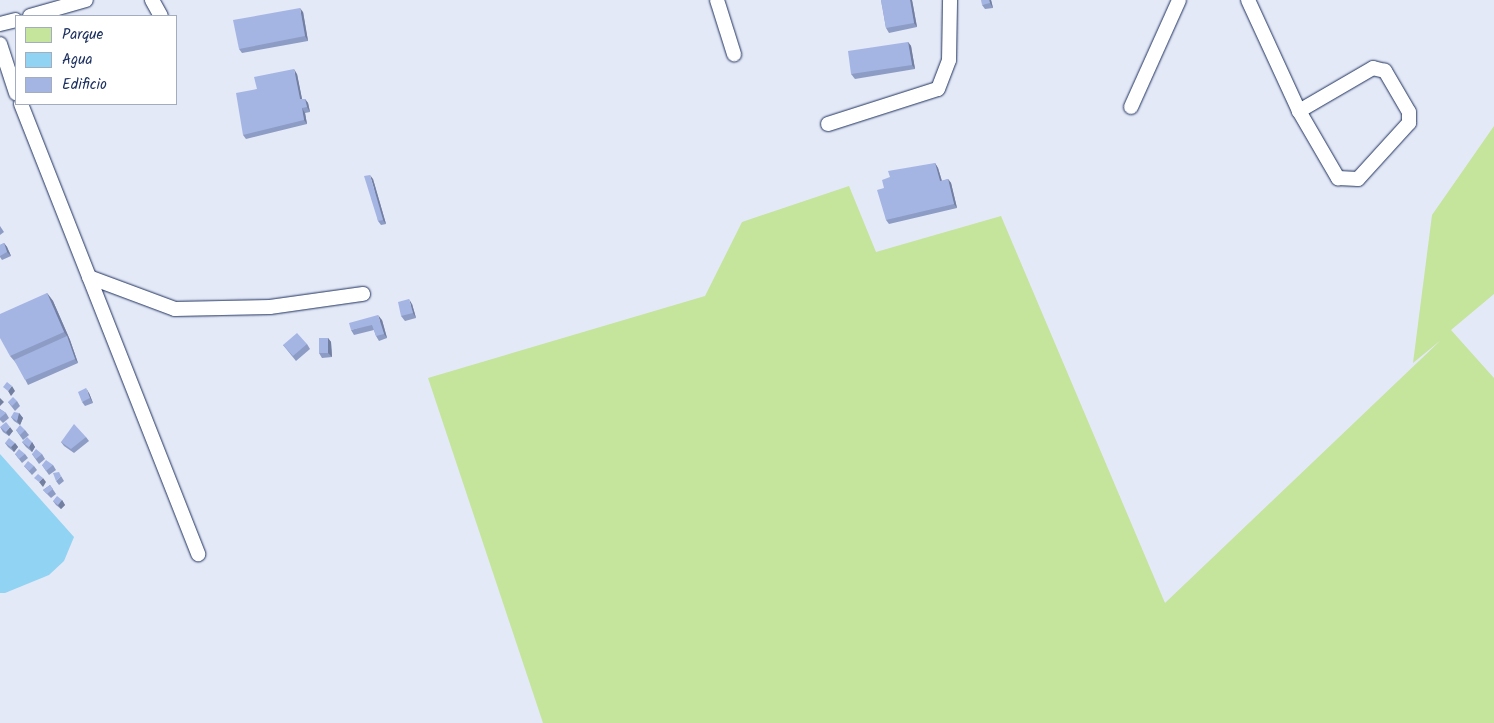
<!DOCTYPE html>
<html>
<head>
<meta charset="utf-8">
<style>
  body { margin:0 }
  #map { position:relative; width:1494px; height:723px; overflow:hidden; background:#e4e9f7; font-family:Kalam,sans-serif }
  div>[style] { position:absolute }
  .green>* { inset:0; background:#c5e49c }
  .water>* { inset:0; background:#91d3f2 }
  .roads { filter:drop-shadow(0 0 1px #1b2f5e) drop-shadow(0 0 1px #1b2f5e) }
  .lane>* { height:14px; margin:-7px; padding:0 7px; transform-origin:7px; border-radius:7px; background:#fff }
  .wall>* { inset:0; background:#8d9cc4 }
  .shaded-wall>* { inset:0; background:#737fa0 }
  .building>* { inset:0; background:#a4b5e4 }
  span { translate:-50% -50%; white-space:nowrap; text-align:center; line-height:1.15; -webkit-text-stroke:4.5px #fff; paint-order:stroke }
  .legend { position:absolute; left:15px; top:15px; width:162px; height:90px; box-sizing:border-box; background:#fff; border:1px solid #a4acbf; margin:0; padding:6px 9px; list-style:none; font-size:15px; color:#1b2f5e }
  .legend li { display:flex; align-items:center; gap:10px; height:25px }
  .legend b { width:25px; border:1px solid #a4acbf }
</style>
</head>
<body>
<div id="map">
  <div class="green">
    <i style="clip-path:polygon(1494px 126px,1494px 294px,1451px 330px,1494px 378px,1494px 723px,543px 723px,428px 378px,705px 296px,742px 222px,849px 186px,876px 252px,1001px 216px,1165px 603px,1441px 340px,1413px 363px,1432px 215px)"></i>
  </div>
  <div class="water">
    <i style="clip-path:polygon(0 454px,74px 537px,64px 561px,49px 575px,5px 593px,0 593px)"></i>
  </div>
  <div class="roads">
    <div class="lane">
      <i style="left:152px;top:0;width:18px;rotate:61deg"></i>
      <i style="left:717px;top:0;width:57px;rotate:72.5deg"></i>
      <i style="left:1248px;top:0;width:122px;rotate:65.3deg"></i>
      <i style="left:1299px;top:111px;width:78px;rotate:59.8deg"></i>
      <i style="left:1338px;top:178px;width:20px;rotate:3deg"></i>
      <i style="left:1358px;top:179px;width:76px;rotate:-47.7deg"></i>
      <i style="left:1409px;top:123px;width:11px;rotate:-90deg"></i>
      <i style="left:1409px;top:112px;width:48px;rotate:-120.3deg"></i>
      <i style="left:1385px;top:71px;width:12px;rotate:-166deg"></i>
      <i style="left:1373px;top:68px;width:86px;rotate:149.8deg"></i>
      <i style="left:30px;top:16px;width:58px;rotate:-15.9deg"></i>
      <i style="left:0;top:24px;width:16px;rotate:-14deg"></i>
      <i style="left:0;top:44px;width:52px;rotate:71.9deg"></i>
      <i style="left:21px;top:104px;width:484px;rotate:68.5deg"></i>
      <i style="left:1131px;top:107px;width:117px;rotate:-65.8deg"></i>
      <i style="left:828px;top:124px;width:115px;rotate:-17.7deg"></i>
      <i style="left:938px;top:89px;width:31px;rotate:-69deg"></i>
      <i style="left:949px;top:60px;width:60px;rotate:-89deg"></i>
      <i style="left:89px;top:277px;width:92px;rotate:20.4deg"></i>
      <i style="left:175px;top:309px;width:95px;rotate:-1.2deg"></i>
      <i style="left:270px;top:307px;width:94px;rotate:-8deg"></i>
    </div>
  </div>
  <div class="wall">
    <i style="clip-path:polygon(881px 0,912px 0,917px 27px,889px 33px,886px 28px)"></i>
    <i style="clip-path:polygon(991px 0,993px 8px,985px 9px,982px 5px)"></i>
    <i style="clip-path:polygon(303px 12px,308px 41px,242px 53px,239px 49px)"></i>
    <i style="clip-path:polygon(908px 42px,911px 46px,915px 69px,855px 79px,851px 74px)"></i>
    <i style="clip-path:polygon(297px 74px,302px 99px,305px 99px,308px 103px,310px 112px,305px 113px,307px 124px,246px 139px,243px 135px,257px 89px)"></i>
    <i style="clip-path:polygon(935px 163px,938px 168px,942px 181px,948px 179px,951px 183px,957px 208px,889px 224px,886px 220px,884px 188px)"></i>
    <i style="clip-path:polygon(373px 179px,386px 224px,381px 225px,378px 221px)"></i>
    <i style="clip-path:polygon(0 226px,4px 232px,0 235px)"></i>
    <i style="clip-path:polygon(4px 243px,7px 247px,11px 256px,2px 260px,0 257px,0 245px)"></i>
    <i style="clip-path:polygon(47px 293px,53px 301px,70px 340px,78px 363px,28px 385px,17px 364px,10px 356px)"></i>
    <i style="clip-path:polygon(412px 304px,416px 318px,405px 321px,401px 316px)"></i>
    <i style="clip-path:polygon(382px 320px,387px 338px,379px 341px,376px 336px,374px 330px,354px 335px,351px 330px)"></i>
    <i style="clip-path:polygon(328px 338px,331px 342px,332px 357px,322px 358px,319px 353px)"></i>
    <i style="clip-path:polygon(307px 344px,310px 349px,296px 361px,283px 345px)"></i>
    <i style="clip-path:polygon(89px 393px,93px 403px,85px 406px,82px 402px)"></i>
    <i style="clip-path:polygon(17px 401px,20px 406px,15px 411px,8px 402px)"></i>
    <i style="clip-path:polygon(0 409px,6px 413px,9px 418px,3px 423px,0 420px)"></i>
    <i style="clip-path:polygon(19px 413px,23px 418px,20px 425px,14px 421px,11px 417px)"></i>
    <i style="clip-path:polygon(0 427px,13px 431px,9px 436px,3px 432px)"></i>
    <i style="clip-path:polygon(16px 430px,25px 430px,29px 435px,23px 440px)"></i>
    <i style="clip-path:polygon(86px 437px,89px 441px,74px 453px,64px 446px,61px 442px)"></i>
    <i style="clip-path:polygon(22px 442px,32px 442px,35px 447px,32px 452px,26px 447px)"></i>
    <i style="clip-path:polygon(5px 443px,15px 443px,18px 447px,14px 452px,8px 447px)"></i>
    <i style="clip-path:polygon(15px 454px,25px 454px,28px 458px,22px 463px)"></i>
    <i style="clip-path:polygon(32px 454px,42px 454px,45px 459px,39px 464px)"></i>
    <i style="clip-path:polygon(42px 465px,53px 465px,56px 470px,49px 475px)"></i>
    <i style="clip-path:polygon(24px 466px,34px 466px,37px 470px,32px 475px)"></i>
    <i style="clip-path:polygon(61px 476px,64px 481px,59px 485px,56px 481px)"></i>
    <i style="clip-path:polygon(50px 485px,56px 494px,51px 498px,43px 490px)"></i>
    <i style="clip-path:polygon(62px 500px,65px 505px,61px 509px,56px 505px,53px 501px)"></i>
  </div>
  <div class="shaded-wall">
    <i style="clip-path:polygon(910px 0,912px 0,917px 27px,914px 23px)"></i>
    <i style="clip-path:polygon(989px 0,991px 0,993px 8px,990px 3px)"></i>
    <i style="clip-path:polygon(300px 8px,303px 12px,308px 41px,305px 36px)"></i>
    <i style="clip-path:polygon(908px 42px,911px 46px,915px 69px,912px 65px)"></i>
    <i style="clip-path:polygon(294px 69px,297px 74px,303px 104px,300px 99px)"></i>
    <i style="clip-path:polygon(305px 99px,308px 103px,310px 112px,307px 107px)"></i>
    <i style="clip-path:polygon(302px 108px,305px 113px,307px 124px,304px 120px)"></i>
    <i style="clip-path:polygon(935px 163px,938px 168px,943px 185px,940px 181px)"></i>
    <i style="clip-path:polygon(370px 175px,373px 179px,386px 224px,383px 220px)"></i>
    <i style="clip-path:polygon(948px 179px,951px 183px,957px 208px,954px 204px)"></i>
    <i style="clip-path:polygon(4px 243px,7px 247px,11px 256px,7px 252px)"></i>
    <i style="clip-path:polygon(47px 293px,53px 301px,70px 340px,78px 363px,75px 359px,67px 336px,64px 332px)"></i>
    <i style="clip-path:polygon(409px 299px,412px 304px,416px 318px,413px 313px)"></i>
    <i style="clip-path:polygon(378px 315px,382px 320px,387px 338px,384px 334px)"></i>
    <i style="clip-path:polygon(328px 338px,331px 342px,332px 357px,328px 353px)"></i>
    <i style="clip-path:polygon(12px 386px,15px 391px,11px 396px,8px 391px)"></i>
    <i style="clip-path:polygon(86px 388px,89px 393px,93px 403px,90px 398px)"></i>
    <i style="clip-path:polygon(0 398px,4px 402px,0 406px)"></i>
    <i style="clip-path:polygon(19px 413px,23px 418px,20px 425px,17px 421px)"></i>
    <i style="clip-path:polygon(10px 427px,13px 431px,9px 436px,6px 432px)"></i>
    <i style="clip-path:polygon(32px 442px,35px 447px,32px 452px,29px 447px)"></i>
    <i style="clip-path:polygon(15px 443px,18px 447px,14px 452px,11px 447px)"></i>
    <i style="clip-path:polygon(43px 478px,46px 482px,43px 487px,39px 482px)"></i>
    <i style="clip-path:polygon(62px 500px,65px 505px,61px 509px,58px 505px)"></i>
  </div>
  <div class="building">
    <i style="clip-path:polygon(881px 0,910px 0,914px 23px,886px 28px)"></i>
    <i style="clip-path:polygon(981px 0,989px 0,990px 3px,982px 5px)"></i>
    <i style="clip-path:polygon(300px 8px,305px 36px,239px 49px,233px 20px)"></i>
    <i style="clip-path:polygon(908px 42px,912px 65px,851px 74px,848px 51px)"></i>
    <i style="clip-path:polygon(294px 69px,300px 99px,305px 99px,307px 107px,302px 108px,304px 120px,243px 135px,236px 93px,257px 89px,254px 77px)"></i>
    <i style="clip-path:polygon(935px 163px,940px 181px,948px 179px,954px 204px,886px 220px,877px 190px,884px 188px,882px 180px,890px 177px,888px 171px)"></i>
    <i style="clip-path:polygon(370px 175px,383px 220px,378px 221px,364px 176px)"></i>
    <i style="clip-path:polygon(4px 243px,7px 252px,0 256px,0 245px)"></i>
    <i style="clip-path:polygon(47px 293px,64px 332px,10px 356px,0 338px,0 314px)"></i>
    <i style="clip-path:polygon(409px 299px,413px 313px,401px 316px,398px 302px)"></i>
    <i style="clip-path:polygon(378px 315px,384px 334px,376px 336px,372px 325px,351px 330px,349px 323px)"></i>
    <i style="clip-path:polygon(297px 333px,307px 344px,293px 356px,283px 345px)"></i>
    <i style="clip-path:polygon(67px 336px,75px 359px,25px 380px,14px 360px)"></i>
    <i style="clip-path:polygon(319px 338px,328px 338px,328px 353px,319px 353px)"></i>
    <i style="clip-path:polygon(7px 382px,12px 386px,8px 391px,3px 387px)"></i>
    <i style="clip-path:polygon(86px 388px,90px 398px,82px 402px,78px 392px)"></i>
    <i style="clip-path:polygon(13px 397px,17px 401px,12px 406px,8px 402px)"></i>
    <i style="clip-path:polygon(0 409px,6px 413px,0 418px)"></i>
    <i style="clip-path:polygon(14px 412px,19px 413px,17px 421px,11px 417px)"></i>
    <i style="clip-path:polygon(6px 422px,10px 427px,6px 432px,0 427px)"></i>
    <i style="clip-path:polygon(74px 424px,86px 437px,71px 449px,61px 442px)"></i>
    <i style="clip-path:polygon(20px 425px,25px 430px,20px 435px,16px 430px)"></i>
    <i style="clip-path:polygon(27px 437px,32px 442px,29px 447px,22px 442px)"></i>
    <i style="clip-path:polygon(9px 438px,15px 443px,11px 447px,5px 443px)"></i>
    <i style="clip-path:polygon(19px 449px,25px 454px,19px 459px,15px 454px)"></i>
    <i style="clip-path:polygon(36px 449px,42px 454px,36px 459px,32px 454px)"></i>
    <i style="clip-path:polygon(46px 460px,53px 465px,46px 471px,42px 465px)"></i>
    <i style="clip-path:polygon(28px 461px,34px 466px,29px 471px,24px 466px)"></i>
    <i style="clip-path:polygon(59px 472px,61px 476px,56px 481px,53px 473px)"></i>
    <i style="clip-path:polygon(38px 474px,43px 478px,39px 482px,34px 478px)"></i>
    <i style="clip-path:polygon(50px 485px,53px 489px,47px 494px,43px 490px)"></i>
    <i style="clip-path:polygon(57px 496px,62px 500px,58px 505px,53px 501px)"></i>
  </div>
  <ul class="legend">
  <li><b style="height:14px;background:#c5e49c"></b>Parque</li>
  <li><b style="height:14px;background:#91d3f2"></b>Agua</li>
  <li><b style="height:14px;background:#a4b5e4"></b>Edificio</li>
  </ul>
</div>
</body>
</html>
